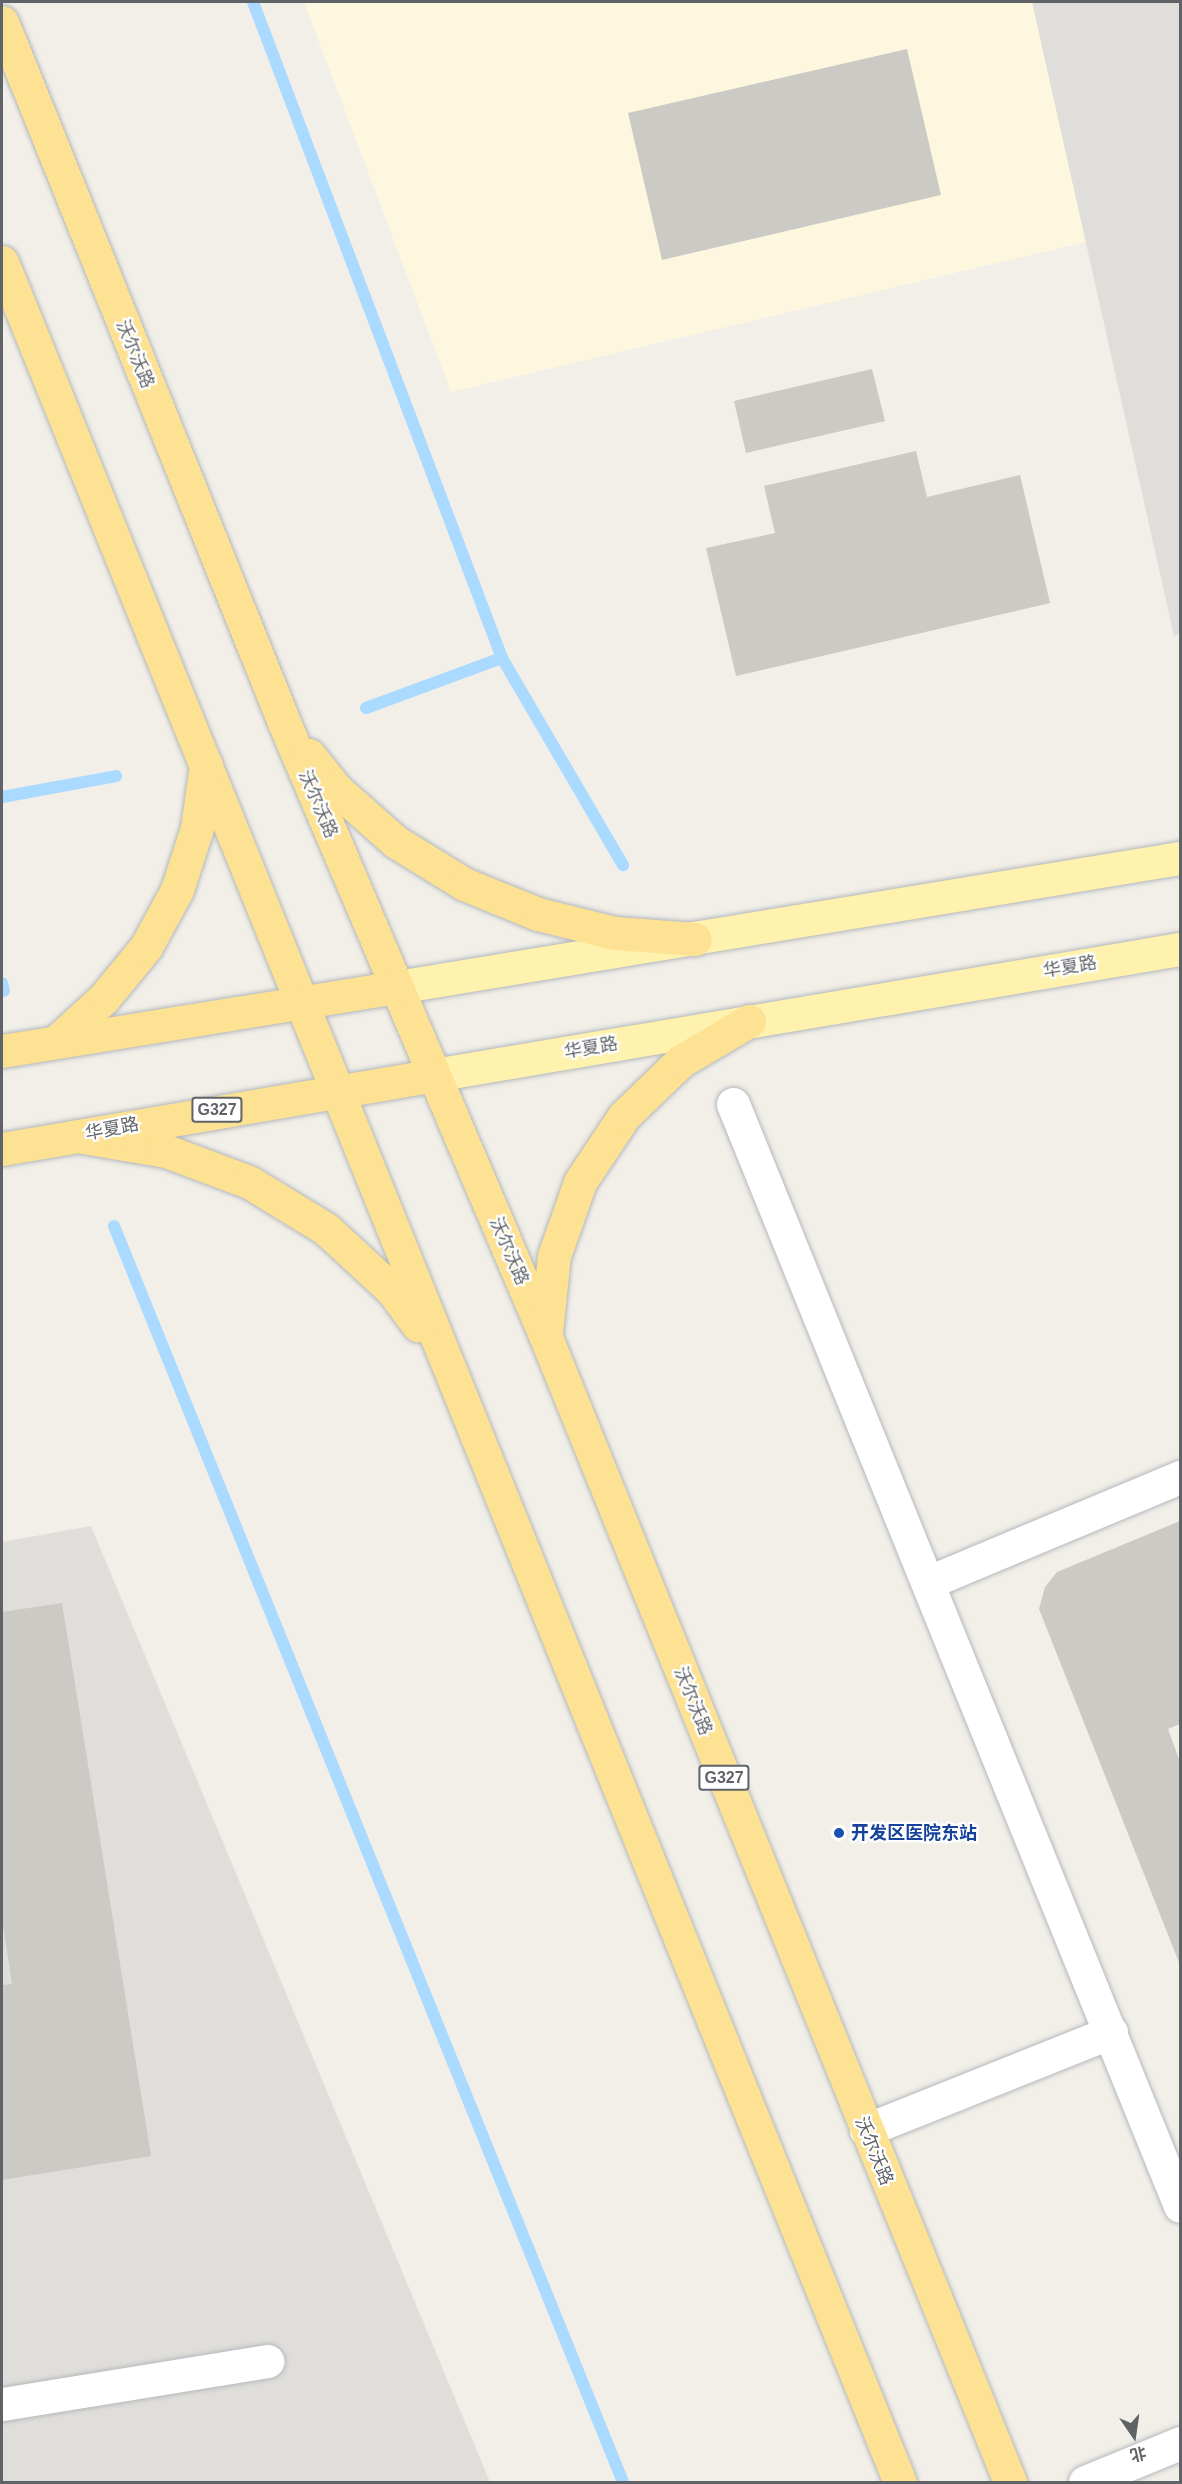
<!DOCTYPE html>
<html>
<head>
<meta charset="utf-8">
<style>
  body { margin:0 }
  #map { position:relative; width:1182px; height:2484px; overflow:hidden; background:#f1efe8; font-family:Arial,"Noto Sans SC",sans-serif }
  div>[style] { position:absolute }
  .commercial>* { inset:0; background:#fef7e0 }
  .industrial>* { inset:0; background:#e0deda }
  .stream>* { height:12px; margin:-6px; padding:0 6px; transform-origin:6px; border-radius:6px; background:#aadaff }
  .building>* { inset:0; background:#cccac5 }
  .roads { filter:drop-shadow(0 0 2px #b5b8bc) drop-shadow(0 0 2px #b5b8bc) }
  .minor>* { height:33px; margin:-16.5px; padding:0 16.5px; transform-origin:16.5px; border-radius:16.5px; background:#fff }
  .major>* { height:33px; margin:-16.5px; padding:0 16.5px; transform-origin:16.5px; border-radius:16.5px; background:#fff2af }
  .highway>* { height:33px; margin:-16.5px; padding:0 16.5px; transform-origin:16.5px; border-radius:16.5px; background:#fde293 }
  .dots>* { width:16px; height:16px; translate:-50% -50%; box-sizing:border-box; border:3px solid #fff; border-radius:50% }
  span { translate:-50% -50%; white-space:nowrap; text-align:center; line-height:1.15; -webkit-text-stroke:4.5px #fff; paint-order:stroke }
  .shield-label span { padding:2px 4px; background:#fff; border:2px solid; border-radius:4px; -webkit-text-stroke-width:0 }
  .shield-label { font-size:16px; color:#5f6368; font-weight:700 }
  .street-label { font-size:18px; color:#5f6368 }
  .transit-label { font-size:18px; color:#164399; font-weight:700 }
  .left { translate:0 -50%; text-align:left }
  .frame { position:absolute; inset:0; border:3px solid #5f6368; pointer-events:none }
  .north { position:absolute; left:1104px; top:2406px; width:60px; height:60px; -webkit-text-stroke:4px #fff; paint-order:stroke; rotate:167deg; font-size:16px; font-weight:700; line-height:24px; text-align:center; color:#5f6368 }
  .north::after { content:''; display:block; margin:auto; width:21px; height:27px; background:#5f6368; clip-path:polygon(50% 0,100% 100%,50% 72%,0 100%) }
</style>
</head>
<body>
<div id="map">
  <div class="commercial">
    <i style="clip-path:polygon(304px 2px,1032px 2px,1086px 242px,451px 392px)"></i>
  </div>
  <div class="industrial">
    <i style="clip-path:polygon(1032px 2px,1180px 2px,1180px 634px,1174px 636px)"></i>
    <i style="clip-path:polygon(91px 1526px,490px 2482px,2px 2482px,2px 1542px)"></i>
  </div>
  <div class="stream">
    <i style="left:253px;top:2px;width:702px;rotate:69.21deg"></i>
    <i style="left:502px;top:658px;width:240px;rotate:59.7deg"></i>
    <i style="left:366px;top:708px;width:145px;rotate:-20.2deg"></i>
    <i style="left:2px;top:797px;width:116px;rotate:-10.4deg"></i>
    <i style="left:2px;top:983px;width:8px;rotate:76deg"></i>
    <i style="left:114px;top:1226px;width:1355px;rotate:67.94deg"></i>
  </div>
  <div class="building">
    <i style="clip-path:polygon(907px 49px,941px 195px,662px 260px,628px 113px)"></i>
    <i style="clip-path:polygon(872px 369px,885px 421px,746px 453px,734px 401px)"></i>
    <i style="clip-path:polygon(916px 451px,927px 497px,1020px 475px,1050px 603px,736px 676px,706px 548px,775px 533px,764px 486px)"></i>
    <i style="clip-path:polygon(1180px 1521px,1180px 1724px,1168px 1729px,1180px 1762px,1180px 1965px,1039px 1609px,1045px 1587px,1057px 1572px)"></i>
    <i style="clip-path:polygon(62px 1603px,151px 2156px,2px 2180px,2px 1985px,12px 1984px,2px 1918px,2px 1612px)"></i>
  </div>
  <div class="roads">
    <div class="minor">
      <i style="left:733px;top:1104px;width:1189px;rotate:67.92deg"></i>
      <i style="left:929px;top:1582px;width:272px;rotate:-22.7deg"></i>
      <i style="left:866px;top:2130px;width:264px;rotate:-21.8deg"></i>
      <i style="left:2px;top:2404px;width:269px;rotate:-9.2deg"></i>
      <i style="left:1085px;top:2482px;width:103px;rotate:-22.3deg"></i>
    </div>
    <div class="major">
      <i style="left:397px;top:987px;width:794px;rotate:-9.36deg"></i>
      <i style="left:434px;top:1075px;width:757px;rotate:-9.59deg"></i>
    </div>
    <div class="highway">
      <i style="left:2px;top:22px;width:760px;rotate:68.06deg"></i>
      <i style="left:286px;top:727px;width:661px;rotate:66.93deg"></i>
      <i style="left:545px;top:1335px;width:1238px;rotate:67.93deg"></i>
      <i style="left:2px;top:262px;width:2395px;rotate:67.98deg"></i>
      <i style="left:309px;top:755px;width:43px;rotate:51.5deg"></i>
      <i style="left:336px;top:789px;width:80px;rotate:41.5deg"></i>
      <i style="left:396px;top:842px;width:80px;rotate:31.7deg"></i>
      <i style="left:464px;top:884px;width:80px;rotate:22.1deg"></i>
      <i style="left:538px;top:914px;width:79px;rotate:13.9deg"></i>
      <i style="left:615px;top:933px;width:80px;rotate:4.3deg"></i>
      <i style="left:56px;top:1042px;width:65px;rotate:-42.5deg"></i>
      <i style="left:104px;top:998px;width:66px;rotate:-50.5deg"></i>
      <i style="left:146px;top:947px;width:65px;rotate:-61.5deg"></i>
      <i style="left:177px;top:890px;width:65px;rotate:-72.1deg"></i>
      <i style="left:197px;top:828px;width:64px;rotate:-81.9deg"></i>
      <i style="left:2px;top:1051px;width:400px;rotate:-9.2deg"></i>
      <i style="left:77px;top:1136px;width:90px;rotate:9.6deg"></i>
      <i style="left:166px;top:1151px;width:89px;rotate:20.5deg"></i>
      <i style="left:249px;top:1182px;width:90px;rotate:31.4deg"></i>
      <i style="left:326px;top:1229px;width:90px;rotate:42.7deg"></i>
      <i style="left:392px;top:1290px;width:44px;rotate:53.4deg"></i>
      <i style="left:2px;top:1149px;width:438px;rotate:-9.7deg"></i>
      <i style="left:546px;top:1333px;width:77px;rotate:-84.1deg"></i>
      <i style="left:554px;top:1256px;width:78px;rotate:-70.6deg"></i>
      <i style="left:580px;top:1182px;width:79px;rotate:-56.3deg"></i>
      <i style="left:624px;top:1116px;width:79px;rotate:-44deg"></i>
      <i style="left:681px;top:1061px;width:79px;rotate:-30.5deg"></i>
    </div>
  </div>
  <div class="dots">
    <i style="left:839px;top:1833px;background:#1a4fb4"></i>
  </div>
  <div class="shield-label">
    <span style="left:217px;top:1110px">G327</span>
    <span style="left:724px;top:1778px">G327</span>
  </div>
  <div class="street-label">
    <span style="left:135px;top:354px;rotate:68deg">沃尔沃路</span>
    <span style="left:318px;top:804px;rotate:67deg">沃尔沃路</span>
    <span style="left:1070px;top:967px;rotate:-10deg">华夏路</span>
    <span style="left:591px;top:1048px;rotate:-10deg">华夏路</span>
    <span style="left:112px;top:1129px;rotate:-11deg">华夏路</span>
    <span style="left:509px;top:1251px;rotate:67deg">沃尔沃路</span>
    <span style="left:693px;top:1701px;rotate:68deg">沃尔沃路</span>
    <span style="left:874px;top:2151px;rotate:68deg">沃尔沃路</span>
  </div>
  <div class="transit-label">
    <span class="left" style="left:851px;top:1833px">开发区医院东站</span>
  </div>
  <div class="frame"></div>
  <div class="north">北</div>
</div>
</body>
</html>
